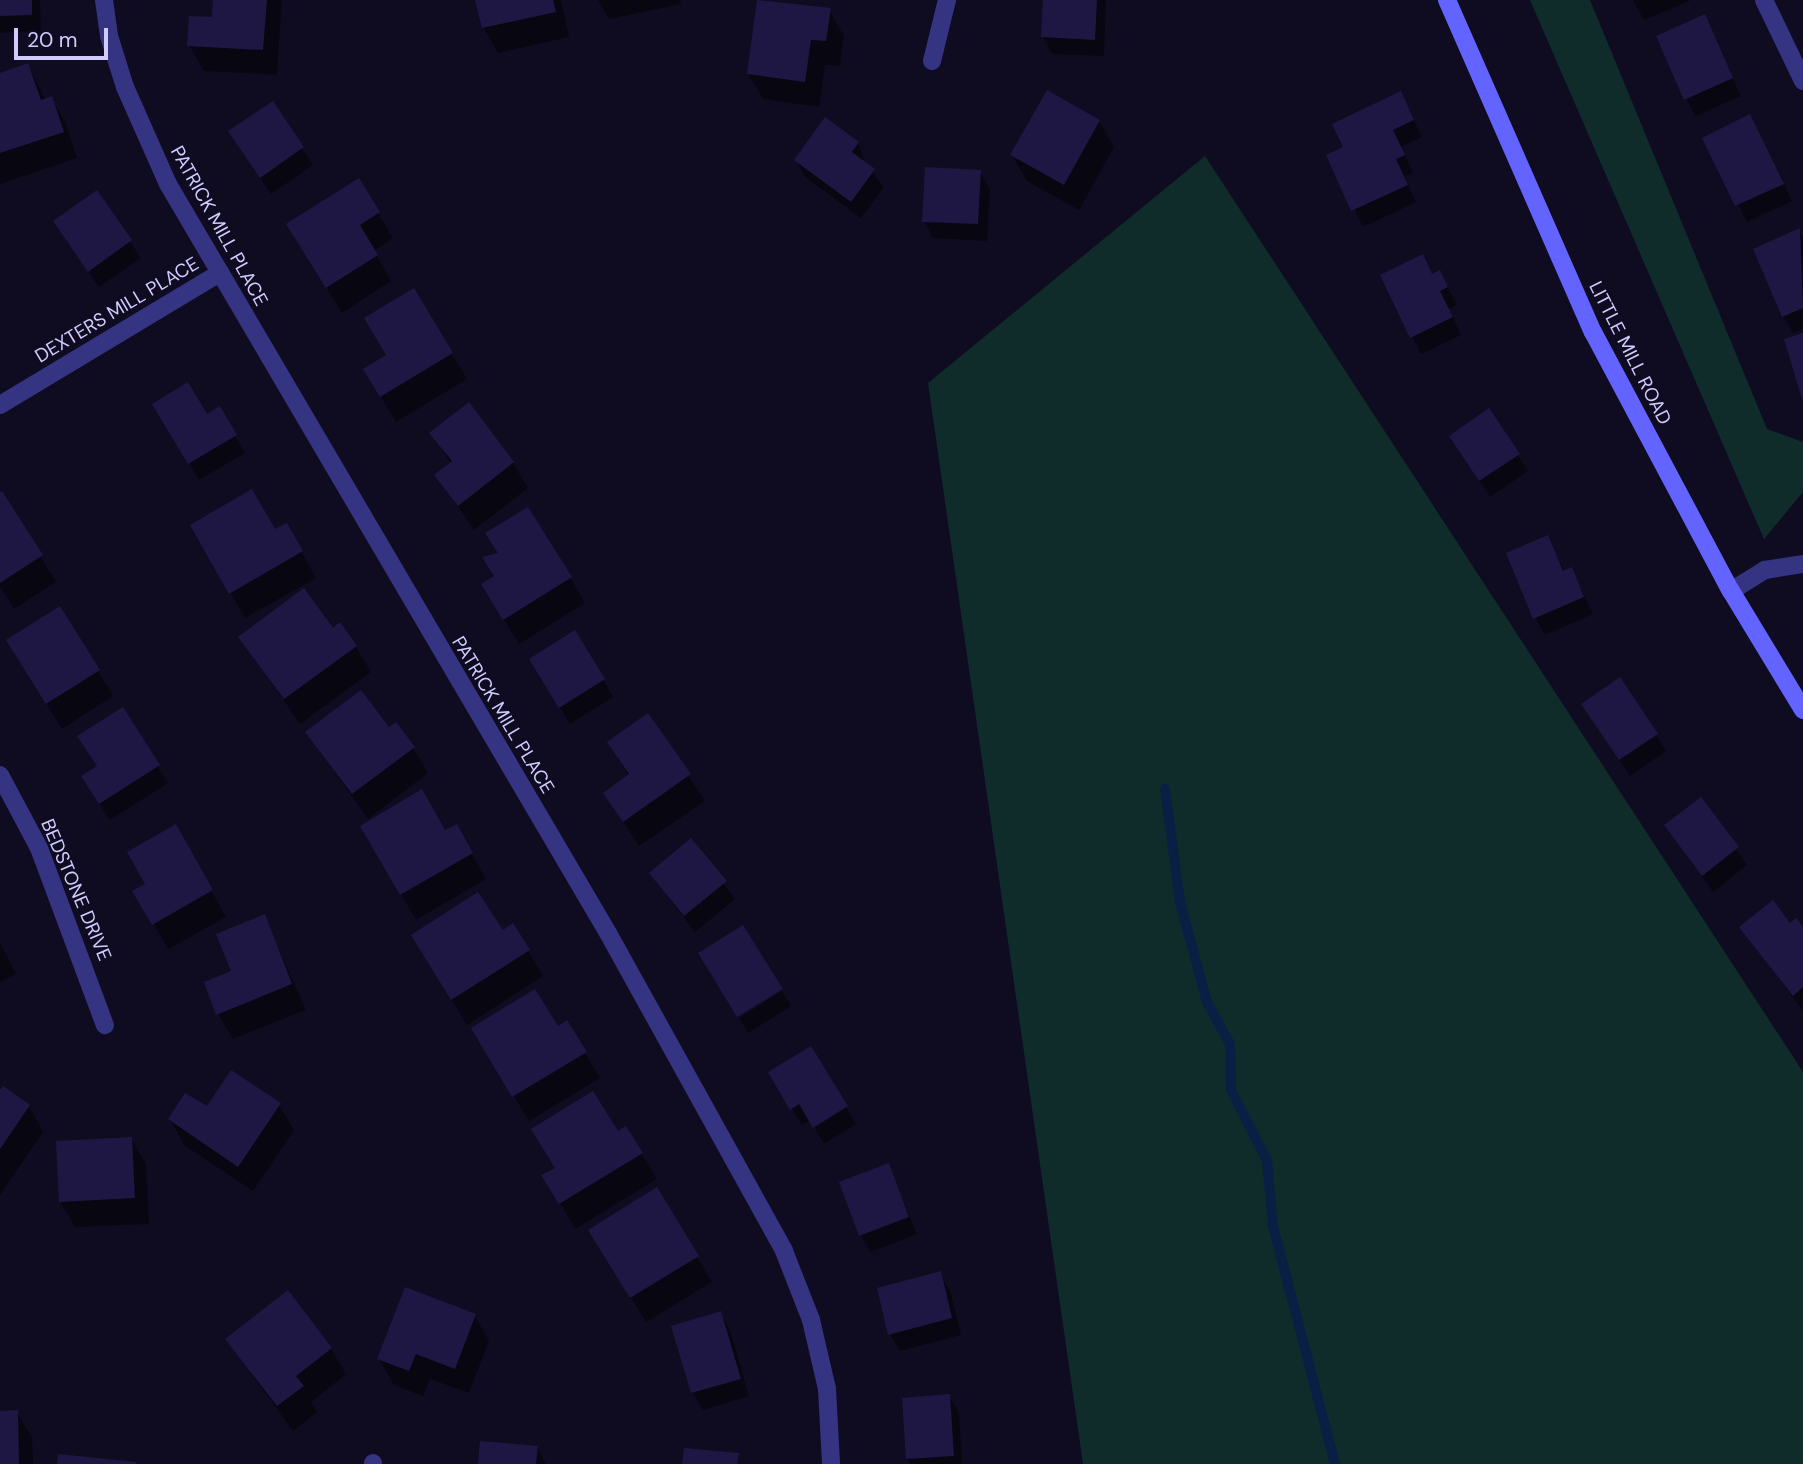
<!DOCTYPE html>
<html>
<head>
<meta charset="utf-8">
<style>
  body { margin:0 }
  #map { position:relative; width:1803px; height:1464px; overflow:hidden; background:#0f0c21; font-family:"DM Sans",sans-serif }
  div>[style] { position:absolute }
  .green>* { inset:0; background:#0f2c2a }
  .shadow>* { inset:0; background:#0007 }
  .stream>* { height:10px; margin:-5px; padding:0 5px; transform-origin:5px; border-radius:5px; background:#092044 }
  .building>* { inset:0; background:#1f1743 }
  .street>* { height:18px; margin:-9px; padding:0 9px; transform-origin:9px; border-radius:9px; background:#353483 }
  .secondary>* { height:18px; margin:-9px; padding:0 9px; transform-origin:9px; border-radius:9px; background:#6364ff }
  span { translate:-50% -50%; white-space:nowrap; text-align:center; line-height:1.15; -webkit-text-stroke:5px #0f0c21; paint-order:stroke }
  .street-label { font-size:19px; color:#d1ccff }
  .scale { position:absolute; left:14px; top:28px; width:94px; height:32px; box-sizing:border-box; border:4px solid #d1ccff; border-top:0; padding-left:9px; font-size:21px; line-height:24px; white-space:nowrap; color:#d1ccff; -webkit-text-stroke:5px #0f0c21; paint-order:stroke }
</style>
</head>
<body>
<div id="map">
  <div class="green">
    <i style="clip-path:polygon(1530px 0,1590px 0,1767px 429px,1803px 442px,1803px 492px,1764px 539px)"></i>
    <i style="clip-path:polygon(1205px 156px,1803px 1072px,1803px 1464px,1083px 1464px,928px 383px)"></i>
  </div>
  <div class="shadow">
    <i style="clip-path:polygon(0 0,40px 0,41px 31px,0 33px)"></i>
    <i style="clip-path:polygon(214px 0,282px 0,277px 75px,204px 71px,189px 45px,213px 19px)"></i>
    <i style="clip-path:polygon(477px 0,561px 0,569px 37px,498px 53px,483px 27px)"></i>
    <i style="clip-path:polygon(598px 0,680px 0,681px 4px,609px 19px)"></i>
    <i style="clip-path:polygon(759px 0,829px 10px,844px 36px,840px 66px,825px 65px,819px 107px,763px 99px,748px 74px)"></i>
    <i style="clip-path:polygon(1044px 0,1106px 0,1104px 56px,1052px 54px,1043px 37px)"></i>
    <i style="clip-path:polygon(1633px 0,1691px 0,1644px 20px)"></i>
    <i style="clip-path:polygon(1704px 17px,1741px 96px,1695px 116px,1658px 37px)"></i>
    <i style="clip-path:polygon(28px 65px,46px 101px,51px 98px,66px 124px,77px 158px,0 184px,0 74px)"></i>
    <i style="clip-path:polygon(1400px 93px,1422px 137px,1401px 147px,1413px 173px,1404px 176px,1416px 202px,1363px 227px,1328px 156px,1345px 148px)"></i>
    <i style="clip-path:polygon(272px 104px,313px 165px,271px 194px,240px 149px)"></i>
    <i style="clip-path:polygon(1099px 121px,1114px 147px,1079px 210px,1027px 181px,1012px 155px)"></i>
    <i style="clip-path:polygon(1759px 133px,1792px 201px,1747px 222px,1705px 139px)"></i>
    <i style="clip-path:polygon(858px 143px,865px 163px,884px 187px,861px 218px,805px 177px,796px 160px)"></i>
    <i style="clip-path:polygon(980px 172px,990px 189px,987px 241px,933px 238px,924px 221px)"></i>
    <i style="clip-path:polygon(96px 192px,141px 258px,99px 287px,65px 239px)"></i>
    <i style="clip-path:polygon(378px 213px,393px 238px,374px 251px,391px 281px,342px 313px,303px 250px)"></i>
    <i style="clip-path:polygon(1799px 230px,1803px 237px,1803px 329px,1793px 333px,1783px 316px)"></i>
    <i style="clip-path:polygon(1440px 273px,1457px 305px,1449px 309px,1461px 335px,1421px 354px,1382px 276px)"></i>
    <i style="clip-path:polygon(452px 354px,467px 379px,396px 422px,365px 370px,388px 356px)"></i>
    <i style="clip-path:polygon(154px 404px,207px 417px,219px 409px,245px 453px,199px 480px)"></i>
    <i style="clip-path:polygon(432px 433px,513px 463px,528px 488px,474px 530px,437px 475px,451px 464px)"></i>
    <i style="clip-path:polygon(1451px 437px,1518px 455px,1528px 471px,1490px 497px)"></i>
    <i style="clip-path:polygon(1px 493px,56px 582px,14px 609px,0 586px)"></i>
    <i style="clip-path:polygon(286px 525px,316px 578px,245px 618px,192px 526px,275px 531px)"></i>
    <i style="clip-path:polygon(1547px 538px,1565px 572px,1571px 569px,1593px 614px,1545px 635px,1535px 618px)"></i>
    <i style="clip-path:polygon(570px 577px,585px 603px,519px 644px,498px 610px)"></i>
    <i style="clip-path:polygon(59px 608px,113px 696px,62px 729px,23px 666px)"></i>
    <i style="clip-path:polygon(333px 630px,356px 647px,371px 672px,300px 724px,241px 637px)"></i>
    <i style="clip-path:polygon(541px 676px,603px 680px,613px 697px,570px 724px)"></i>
    <i style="clip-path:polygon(123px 709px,168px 783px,110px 820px,93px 794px,98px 768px)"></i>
    <i style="clip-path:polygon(648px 716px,705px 801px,639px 846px,605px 793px,629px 776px,609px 743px)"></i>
    <i style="clip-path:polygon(1593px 721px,1656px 735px,1666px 751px,1630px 776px)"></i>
    <i style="clip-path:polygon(307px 733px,413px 748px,428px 773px,368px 819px)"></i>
    <i style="clip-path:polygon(1701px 799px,1747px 865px,1713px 892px,1666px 826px)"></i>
    <i style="clip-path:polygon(175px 826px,226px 917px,168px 949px,135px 891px,148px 884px)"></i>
    <i style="clip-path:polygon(362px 826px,445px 832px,456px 826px,486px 879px,416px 920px)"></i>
    <i style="clip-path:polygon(691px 841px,735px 899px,695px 932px,651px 874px)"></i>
    <i style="clip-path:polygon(264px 917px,306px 1010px,233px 1039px,218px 1014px,233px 972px)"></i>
    <i style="clip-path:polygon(1790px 925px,1803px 933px,1803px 1011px,1741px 927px)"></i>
    <i style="clip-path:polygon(503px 932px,528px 951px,543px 976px,467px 1025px,428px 961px)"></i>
    <i style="clip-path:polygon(0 943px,16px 974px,0 982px)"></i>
    <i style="clip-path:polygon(782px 991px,791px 1006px,748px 1033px,739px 1018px)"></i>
    <i style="clip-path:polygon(557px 1028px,585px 1053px,600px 1078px,529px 1121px,474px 1029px)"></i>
    <i style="clip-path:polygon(811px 1048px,856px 1124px,824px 1144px,810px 1120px,802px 1125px,770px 1073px)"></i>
    <i style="clip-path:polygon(0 1093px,29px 1106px,43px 1132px,0 1195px)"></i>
    <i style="clip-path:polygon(279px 1105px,294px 1130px,253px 1191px,184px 1145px,170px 1119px,207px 1109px)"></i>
    <i style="clip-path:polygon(626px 1128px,657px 1179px,575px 1229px,559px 1201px)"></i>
    <i style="clip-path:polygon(131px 1138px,146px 1164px,149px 1224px,75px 1227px,60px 1202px)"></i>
    <i style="clip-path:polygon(888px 1165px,917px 1234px,870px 1252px,861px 1235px)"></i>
    <i style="clip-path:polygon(605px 1256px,697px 1257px,712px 1282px,646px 1322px)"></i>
    <i style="clip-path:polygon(940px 1274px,950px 1290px,961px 1335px,900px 1351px,890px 1334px)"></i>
    <i style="clip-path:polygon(720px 1313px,730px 1330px,749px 1396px,703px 1410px,693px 1393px,673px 1327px)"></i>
    <i style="clip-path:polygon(475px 1316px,489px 1341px,469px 1393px,430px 1379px,423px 1396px,394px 1385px,379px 1359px)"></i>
    <i style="clip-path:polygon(227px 1340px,331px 1349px,346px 1374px,311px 1402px,317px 1412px,293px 1431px)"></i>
    <i style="clip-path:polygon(949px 1396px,959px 1413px,962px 1464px,910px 1464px,907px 1459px)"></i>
    <i style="clip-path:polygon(17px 1412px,32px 1438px,33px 1464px,0 1464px,0 1413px)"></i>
    <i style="clip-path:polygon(537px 1447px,546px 1464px,480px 1464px)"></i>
  </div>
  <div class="stream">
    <i style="left:1165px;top:789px;width:114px;rotate:82.4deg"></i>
    <i style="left:1180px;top:902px;width:104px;rotate:74.9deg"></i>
    <i style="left:1207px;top:1002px;width:48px;rotate:61.3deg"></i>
    <i style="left:1230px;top:1044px;width:46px;rotate:88.8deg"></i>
    <i style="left:1231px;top:1090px;width:80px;rotate:63.1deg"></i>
    <i style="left:1267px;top:1161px;width:65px;rotate:84.7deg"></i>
    <i style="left:1273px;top:1226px;width:246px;rotate:75.4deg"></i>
  </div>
  <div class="building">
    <i style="clip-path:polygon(0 0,32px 0,32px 15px,0 16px)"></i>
    <i style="clip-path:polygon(213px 0,267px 0,263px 50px,187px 46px,189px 16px,212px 17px)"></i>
    <i style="clip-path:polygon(475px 0,553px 0,556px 12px,482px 28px)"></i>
    <i style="clip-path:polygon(757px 0,831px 8px,826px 41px,811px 40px,805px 82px,747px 74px)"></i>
    <i style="clip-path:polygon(1043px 0,1097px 0,1095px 40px,1041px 37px)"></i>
    <i style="clip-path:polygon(1705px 14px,1733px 78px,1684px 100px,1656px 36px)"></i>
    <i style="clip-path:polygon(28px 63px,41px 100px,52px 96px,64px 132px,0 153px,0 73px)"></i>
    <i style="clip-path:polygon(1047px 90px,1100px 120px,1064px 185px,1010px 155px)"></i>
    <i style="clip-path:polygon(1401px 91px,1414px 120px,1393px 130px,1405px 155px,1396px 159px,1408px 185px,1351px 211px,1326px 155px,1343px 147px,1332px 124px)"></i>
    <i style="clip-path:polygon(273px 101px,304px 147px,260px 178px,228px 131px)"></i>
    <i style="clip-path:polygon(1750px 114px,1784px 184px,1735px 206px,1702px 138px)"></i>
    <i style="clip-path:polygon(825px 117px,859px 142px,852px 152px,875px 169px,851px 202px,794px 160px)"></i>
    <i style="clip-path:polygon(925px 167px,981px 170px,978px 224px,922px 222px)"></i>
    <i style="clip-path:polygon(359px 178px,380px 212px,360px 225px,378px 255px,326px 288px,286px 224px)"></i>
    <i style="clip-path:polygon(97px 190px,132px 240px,88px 272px,53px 221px)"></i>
    <i style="clip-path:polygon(1800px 228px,1803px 308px,1782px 317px,1753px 249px)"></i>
    <i style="clip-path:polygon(1423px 254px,1432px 274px,1440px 270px,1448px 287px,1440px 291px,1453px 317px,1410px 338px,1380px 275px)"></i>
    <i style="clip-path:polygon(414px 288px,453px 353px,380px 397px,363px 369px,386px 355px,364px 318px)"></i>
    <i style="clip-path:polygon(1803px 333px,1803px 399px,1802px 399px,1784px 339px)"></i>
    <i style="clip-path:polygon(188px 382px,207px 414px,220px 406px,237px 435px,188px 464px,152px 404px)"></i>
    <i style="clip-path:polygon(469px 402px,514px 462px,458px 506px,434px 475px,452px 461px,429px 433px)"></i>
    <i style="clip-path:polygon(1489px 408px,1520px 454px,1479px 481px,1449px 436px)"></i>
    <i style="clip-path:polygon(252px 489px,275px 529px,287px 523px,303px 551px,229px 594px,190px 525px)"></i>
    <i style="clip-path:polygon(2px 491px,43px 555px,0 583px,0 492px)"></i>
    <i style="clip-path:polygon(528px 507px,572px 577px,503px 620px,481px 584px,494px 576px,482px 557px,498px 553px,485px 533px)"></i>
    <i style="clip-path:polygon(1548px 535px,1563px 571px,1572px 567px,1584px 597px,1533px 619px,1506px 553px)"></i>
    <i style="clip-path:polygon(304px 588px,333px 628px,340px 622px,357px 646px,284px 699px,238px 637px)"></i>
    <i style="clip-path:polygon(60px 606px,100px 670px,46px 704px,6px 640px)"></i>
    <i style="clip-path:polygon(575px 630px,605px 679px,559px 708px,529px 659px)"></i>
    <i style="clip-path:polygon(1620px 677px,1658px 734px,1619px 760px,1581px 704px)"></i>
    <i style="clip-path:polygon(361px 690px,389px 727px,396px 722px,415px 747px,352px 794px,305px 732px)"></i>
    <i style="clip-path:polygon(123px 707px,160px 765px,99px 804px,81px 776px,97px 766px,77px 736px)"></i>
    <i style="clip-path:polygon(648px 713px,691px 774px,623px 822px,603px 793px,629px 774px,607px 742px)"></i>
    <i style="clip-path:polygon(422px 789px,445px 830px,457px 824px,473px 853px,400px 895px,360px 826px)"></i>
    <i style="clip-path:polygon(1701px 797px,1739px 847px,1702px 876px,1664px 825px)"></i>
    <i style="clip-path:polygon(176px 824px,213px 890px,152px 925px,132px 891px,145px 884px,127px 852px)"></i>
    <i style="clip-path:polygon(691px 838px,727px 881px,684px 916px,649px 873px)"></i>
    <i style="clip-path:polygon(478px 892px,503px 930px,513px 923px,530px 950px,451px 1000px,411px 935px)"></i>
    <i style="clip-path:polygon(1773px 900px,1790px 923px,1796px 918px,1803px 927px,1803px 987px,1793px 996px,1739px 927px)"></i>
    <i style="clip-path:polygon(265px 914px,292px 984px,216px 1015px,204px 982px,231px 971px,216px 934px)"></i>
    <i style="clip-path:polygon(743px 925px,783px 989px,737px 1017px,698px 953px)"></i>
    <i style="clip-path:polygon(535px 989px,558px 1026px,567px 1020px,587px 1052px,512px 1097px,471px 1028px)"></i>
    <i style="clip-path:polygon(811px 1046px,848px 1106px,813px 1128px,799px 1104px,790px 1110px,768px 1072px)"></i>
    <i style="clip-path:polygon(231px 1070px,281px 1103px,238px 1167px,168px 1119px,185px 1093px,207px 1106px)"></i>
    <i style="clip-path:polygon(3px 1086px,30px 1105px,0 1149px,0 1090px)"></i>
    <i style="clip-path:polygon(593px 1091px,618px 1131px,626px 1126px,643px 1153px,559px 1204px,541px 1175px,555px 1168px,531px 1129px)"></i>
    <i style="clip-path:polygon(132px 1137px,135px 1198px,59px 1202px,56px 1141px)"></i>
    <i style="clip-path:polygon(889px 1163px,909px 1217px,859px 1236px,839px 1182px)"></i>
    <i style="clip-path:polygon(657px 1187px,699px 1256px,630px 1298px,588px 1230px)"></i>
    <i style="clip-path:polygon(941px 1271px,952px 1318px,888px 1335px,877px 1288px)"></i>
    <i style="clip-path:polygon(405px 1287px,476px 1314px,455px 1369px,416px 1354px,409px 1371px,377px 1359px)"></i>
    <i style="clip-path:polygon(288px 1290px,332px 1348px,296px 1376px,304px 1386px,277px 1406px,225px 1339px)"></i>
    <i style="clip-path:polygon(721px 1311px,741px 1379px,691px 1393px,671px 1326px)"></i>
    <i style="clip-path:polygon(950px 1394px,954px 1456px,906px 1459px,902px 1398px)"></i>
    <i style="clip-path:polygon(18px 1410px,19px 1464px,0 1464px,0 1411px)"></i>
    <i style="clip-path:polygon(480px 1441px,538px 1446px,536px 1464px,478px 1464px)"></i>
    <i style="clip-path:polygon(684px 1448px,739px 1453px,737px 1464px,682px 1464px)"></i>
    <i style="clip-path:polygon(58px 1454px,136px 1462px,136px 1464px,57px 1464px)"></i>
  </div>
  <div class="street">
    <i style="left:104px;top:0;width:36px;rotate:82deg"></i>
    <i style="left:109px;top:36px;width:53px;rotate:72.6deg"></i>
    <i style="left:125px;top:87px;width:106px;rotate:66.1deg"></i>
    <i style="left:168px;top:184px;width:869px;rotate:59.57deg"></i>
    <i style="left:608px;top:933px;width:363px;rotate:61deg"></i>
    <i style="left:784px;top:1251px;width:74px;rotate:68.6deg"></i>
    <i style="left:811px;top:1320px;width:71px;rotate:76.9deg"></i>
    <i style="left:827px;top:1389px;width:75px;rotate:86.9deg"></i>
    <i style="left:1764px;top:0;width:90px;rotate:64.3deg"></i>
    <i style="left:932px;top:61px;width:63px;rotate:-76.2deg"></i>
    <i style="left:0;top:405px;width:257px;rotate:-31deg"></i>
    <i style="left:1731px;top:591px;width:40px;rotate:-32deg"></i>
    <i style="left:1765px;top:570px;width:38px;rotate:-9deg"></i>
    <i style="left:0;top:775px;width:83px;rotate:61.9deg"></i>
    <i style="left:39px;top:848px;width:189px;rotate:69.6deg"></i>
    <i style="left:373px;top:1464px;width:1px;rotate:-90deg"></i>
  </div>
  <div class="secondary">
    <i style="left:1447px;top:0;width:363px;rotate:66.3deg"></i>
    <i style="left:1593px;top:332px;width:293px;rotate:62deg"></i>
    <i style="left:1731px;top:591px;width:139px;rotate:58.8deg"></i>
  </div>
  <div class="street-label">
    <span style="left:219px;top:226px;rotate:61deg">PATRICK MILL PLACE</span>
    <span style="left:117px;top:310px;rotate:-31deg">DEXTERS MILL PLACE</span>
    <span style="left:1630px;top:353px;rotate:63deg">LITTLE MILL ROAD</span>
    <span style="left:503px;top:715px;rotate:59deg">PATRICK MILL PLACE</span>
    <span style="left:76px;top:890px;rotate:67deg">BEDSTONE DRIVE</span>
  </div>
  <div class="scale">20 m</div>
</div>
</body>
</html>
